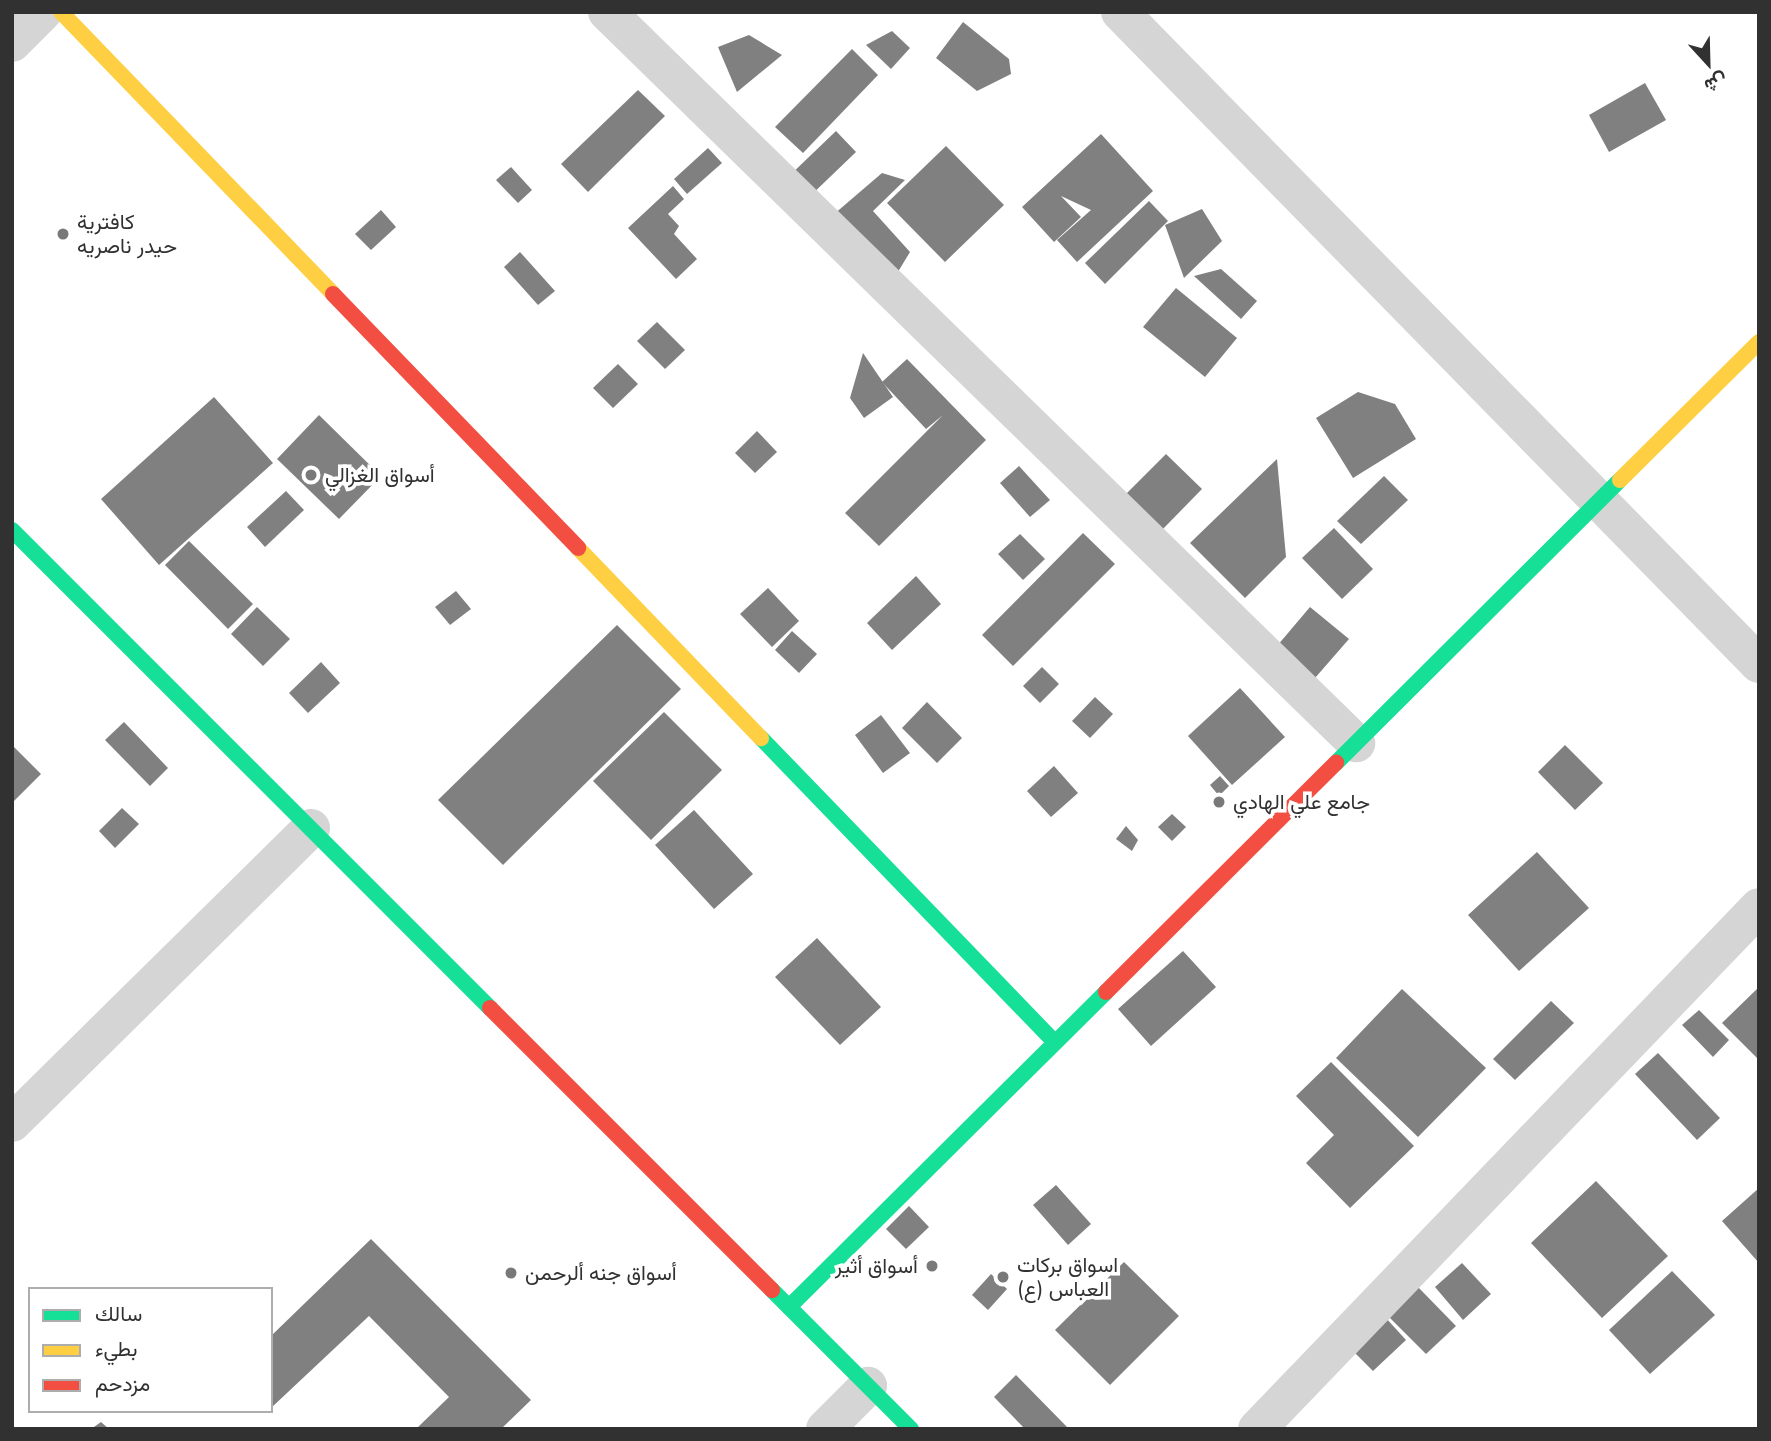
<!DOCTYPE html>
<html>
<head>
<meta charset="utf-8">
<style>
  body { margin:0 }
  #map { position:relative; width:1771px; height:1441px; overflow:hidden; background:#fff; font-family:"Nunito Sans",Vazirmatn,sans-serif }
  div>[style] { position:absolute }
  .building>* { inset:0; background:#808080 }
  .street>* { height:38px; margin:-19px; padding:0 19px; transform-origin:19px; border-radius:19px; background:#d5d5d5 }
  .fast>* { height:16px; margin:-8px; padding:0 8px; transform-origin:8px; border-radius:8px; background:#16e098 }
  .slow>* { height:16px; margin:-8px; padding:0 8px; transform-origin:8px; border-radius:8px; background:#ffcf43 }
  .jam>* { height:16px; margin:-8px; padding:0 8px; transform-origin:8px; border-radius:8px; background:#f24e42 }
  .dots>* { width:19px; height:19px; translate:-50% -50%; box-sizing:border-box; border:4px solid #fff; border-radius:50% }
  span { translate:-50% -50%; white-space:nowrap; text-align:center; line-height:1.15; -webkit-text-stroke:7px #fff; paint-order:stroke }
  .poi-label { font-size:21px; color:#313131 }
  .left { translate:0 -50%; text-align:left }
  .right { translate:-100% -50%; text-align:right }
  .frame { position:absolute; inset:0; border:14px solid #313131; pointer-events:none }
  .legend { position:absolute; left:28px; top:1287px; width:245px; height:126px; box-sizing:border-box; background:#fff; border:2px solid #adadad; margin:0; padding:9px 12px; list-style:none; font-size:21px; color:#313131 }
  .legend li { display:flex; align-items:center; gap:14px; height:35px }
  .legend b { width:35px; border:2px solid #adadad }
  .north { position:absolute; left:1673px; top:28px; width:70px; height:70px; -webkit-text-stroke:5px #fff; paint-order:stroke; rotate:158deg; font-size:19px; font-weight:700; line-height:28px; text-align:center; color:#313131 }
  .north::after { content:''; display:block; margin:auto; width:24px; height:32px; background:#313131; clip-path:polygon(50% 0,100% 100%,50% 72%,0 100%) }
</style>
</head>
<body>
<div id="map">
  <div class="building">
    <i style="clip-path:polygon(963px 22px,1009px 59px,1011px 74px,977px 91px,936px 58px)"></i>
    <i style="clip-path:polygon(892px 31px,910px 48px,891px 69px,866px 45px)"></i>
    <i style="clip-path:polygon(749px 35px,782px 55px,737px 92px,718px 47px)"></i>
    <i style="clip-path:polygon(852px 49px,878px 75px,803px 153px,775px 127px)"></i>
    <i style="clip-path:polygon(1645px 83px,1666px 120px,1609px 152px,1589px 115px)"></i>
    <i style="clip-path:polygon(638px 90px,665px 116px,588px 192px,561px 164px)"></i>
    <i style="clip-path:polygon(836px 131px,856px 152px,806px 200px,786px 179px)"></i>
    <i style="clip-path:polygon(1101px 134px,1153px 191px,1077px 262px,1057px 240px,1091px 210px,1061px 196px,1081px 217px,1054px 242px,1022px 207px)"></i>
    <i style="clip-path:polygon(946px 146px,1004px 205px,945px 262px,887px 203px)"></i>
    <i style="clip-path:polygon(708px 148px,722px 163px,687px 194px,674px 179px)"></i>
    <i style="clip-path:polygon(511px 167px,532px 190px,518px 203px,496px 180px)"></i>
    <i style="clip-path:polygon(882px 173px,905px 180px,873px 211px,910px 252px,890px 285px,826px 221px)"></i>
    <i style="clip-path:polygon(673px 186px,684px 199px,668px 214px,679px 226px,674px 234px,697px 259px,676px 279px,628px 228px)"></i>
    <i style="clip-path:polygon(1149px 201px,1168px 221px,1105px 284px,1085px 263px)"></i>
    <i style="clip-path:polygon(1202px 209px,1222px 241px,1184px 278px,1165px 225px)"></i>
    <i style="clip-path:polygon(381px 210px,396px 227px,371px 250px,355px 234px)"></i>
    <i style="clip-path:polygon(520px 252px,555px 291px,538px 305px,504px 267px)"></i>
    <i style="clip-path:polygon(1221px 269px,1257px 301px,1241px 319px,1194px 276px)"></i>
    <i style="clip-path:polygon(1176px 288px,1237px 338px,1205px 377px,1143px 327px)"></i>
    <i style="clip-path:polygon(657px 322px,685px 350px,665px 369px,637px 341px)"></i>
    <i style="clip-path:polygon(863px 353px,893px 397px,864px 418px,850px 398px)"></i>
    <i style="clip-path:polygon(907px 359px,986px 440px,879px 546px,845px 513px,943px 415px,926px 429px,882px 382px)"></i>
    <i style="clip-path:polygon(618px 364px,638px 384px,613px 408px,593px 388px)"></i>
    <i style="clip-path:polygon(1358px 392px,1395px 404px,1416px 439px,1353px 478px,1316px 418px)"></i>
    <i style="clip-path:polygon(214px 397px,273px 463px,159px 565px,101px 499px)"></i>
    <i style="clip-path:polygon(319px 415px,381px 476px,339px 519px,277px 459px)"></i>
    <i style="clip-path:polygon(757px 431px,777px 452px,755px 473px,735px 453px)"></i>
    <i style="clip-path:polygon(1166px 454px,1202px 489px,1160px 532px,1124px 496px)"></i>
    <i style="clip-path:polygon(1277px 459px,1286px 557px,1245px 598px,1190px 543px)"></i>
    <i style="clip-path:polygon(1019px 466px,1050px 500px,1030px 517px,1000px 483px)"></i>
    <i style="clip-path:polygon(1384px 476px,1408px 500px,1361px 544px,1337px 521px)"></i>
    <i style="clip-path:polygon(286px 491px,304px 510px,265px 547px,247px 527px)"></i>
    <i style="clip-path:polygon(1334px 528px,1373px 569px,1342px 599px,1302px 558px)"></i>
    <i style="clip-path:polygon(1083px 533px,1115px 564px,1013px 666px,982px 635px)"></i>
    <i style="clip-path:polygon(1020px 534px,1045px 559px,1023px 580px,998px 554px)"></i>
    <i style="clip-path:polygon(189px 541px,253px 604px,228px 629px,165px 565px)"></i>
    <i style="clip-path:polygon(916px 576px,941px 604px,892px 650px,867px 623px)"></i>
    <i style="clip-path:polygon(768px 588px,799px 621px,772px 647px,740px 614px)"></i>
    <i style="clip-path:polygon(456px 591px,471px 609px,450px 625px,435px 607px)"></i>
    <i style="clip-path:polygon(257px 607px,290px 639px,263px 666px,231px 634px)"></i>
    <i style="clip-path:polygon(1310px 607px,1349px 639px,1315px 678px,1277px 646px)"></i>
    <i style="clip-path:polygon(617px 625px,681px 689px,503px 865px,438px 800px)"></i>
    <i style="clip-path:polygon(792px 631px,817px 654px,799px 673px,775px 650px)"></i>
    <i style="clip-path:polygon(321px 662px,340px 683px,308px 713px,289px 693px)"></i>
    <i style="clip-path:polygon(1042px 667px,1059px 684px,1040px 703px,1023px 686px)"></i>
    <i style="clip-path:polygon(1240px 688px,1285px 737px,1232px 785px,1188px 736px)"></i>
    <i style="clip-path:polygon(1095px 697px,1113px 714px,1090px 738px,1072px 721px)"></i>
    <i style="clip-path:polygon(927px 702px,962px 738px,937px 763px,902px 728px)"></i>
    <i style="clip-path:polygon(664px 712px,722px 770px,651px 840px,593px 781px)"></i>
    <i style="clip-path:polygon(881px 715px,910px 753px,883px 773px,855px 735px)"></i>
    <i style="clip-path:polygon(124px 722px,168px 768px,150px 786px,105px 740px)"></i>
    <i style="clip-path:polygon(12px 745px,41px 774px,12px 803px)"></i>
    <i style="clip-path:polygon(1565px 745px,1603px 783px,1575px 810px,1538px 772px)"></i>
    <i style="clip-path:polygon(1054px 766px,1078px 793px,1051px 817px,1027px 791px)"></i>
    <i style="clip-path:polygon(1220px 776px,1229px 786px,1219px 796px,1210px 785px)"></i>
    <i style="clip-path:polygon(122px 808px,139px 824px,115px 848px,99px 831px)"></i>
    <i style="clip-path:polygon(694px 810px,753px 874px,714px 909px,655px 845px)"></i>
    <i style="clip-path:polygon(1172px 814px,1186px 827px,1172px 841px,1158px 827px)"></i>
    <i style="clip-path:polygon(1126px 826px,1138px 840px,1132px 851px,1116px 839px)"></i>
    <i style="clip-path:polygon(1537px 852px,1589px 908px,1519px 971px,1468px 915px)"></i>
    <i style="clip-path:polygon(817px 938px,881px 1007px,840px 1045px,775px 977px)"></i>
    <i style="clip-path:polygon(1183px 951px,1216px 987px,1151px 1046px,1118px 1009px)"></i>
    <i style="clip-path:polygon(1759px 987px,1759px 1060px,1722px 1023px)"></i>
    <i style="clip-path:polygon(1402px 989px,1486px 1068px,1418px 1137px,1336px 1058px)"></i>
    <i style="clip-path:polygon(1551px 1001px,1574px 1023px,1515px 1080px,1493px 1059px)"></i>
    <i style="clip-path:polygon(1699px 1010px,1729px 1040px,1713px 1057px,1682px 1025px)"></i>
    <i style="clip-path:polygon(1658px 1053px,1720px 1118px,1697px 1140px,1635px 1074px)"></i>
    <i style="clip-path:polygon(1331px 1062px,1414px 1146px,1350px 1208px,1306px 1163px,1334px 1135px,1296px 1096px)"></i>
    <i style="clip-path:polygon(1596px 1181px,1668px 1256px,1602px 1318px,1531px 1243px)"></i>
    <i style="clip-path:polygon(1056px 1185px,1091px 1224px,1068px 1245px,1033px 1205px)"></i>
    <i style="clip-path:polygon(1759px 1188px,1759px 1263px,1722px 1221px)"></i>
    <i style="clip-path:polygon(909px 1206px,929px 1227px,906px 1249px,886px 1229px)"></i>
    <i style="clip-path:polygon(371px 1239px,531px 1400px,501px 1429px,416px 1429px,449px 1397px,369px 1316px,271px 1408px,271px 1336px)"></i>
    <i style="clip-path:polygon(1124px 1262px,1179px 1316px,1110px 1385px,1055px 1330px)"></i>
    <i style="clip-path:polygon(1462px 1263px,1491px 1294px,1463px 1320px,1435px 1287px)"></i>
    <i style="clip-path:polygon(1672px 1271px,1715px 1315px,1650px 1374px,1609px 1330px)"></i>
    <i style="clip-path:polygon(991px 1274px,1007px 1289px,988px 1310px,972px 1295px)"></i>
    <i style="clip-path:polygon(1417px 1286px,1456px 1326px,1426px 1354px,1387px 1315px)"></i>
    <i style="clip-path:polygon(1385px 1317px,1406px 1340px,1373px 1371px,1351px 1349px)"></i>
    <i style="clip-path:polygon(1016px 1375px,1069px 1429px,1025px 1429px,994px 1397px)"></i>
    <i style="clip-path:polygon(101px 1422px,109px 1429px,91px 1429px)"></i>
  </div>
  <div class="street">
    <i style="left:607px;top:12px;width:1047px;rotate:44.3deg"></i>
    <i style="left:1120px;top:12px;width:913px;rotate:45.58deg"></i>
    <i style="left:12px;top:43px;width:44px;rotate:-45deg"></i>
    <i style="left:12px;top:1123px;width:420px;rotate:-44.6deg"></i>
    <i style="left:825px;top:1429px;width:61px;rotate:-45deg"></i>
    <i style="left:1257px;top:1429px;width:724px;rotate:-46.12deg"></i>
  </div>
  <div class="fast">
    <i style="left:12px;top:530px;width:676px;rotate:45deg"></i>
    <i style="left:761px;top:738px;width:423px;rotate:46deg"></i>
    <i style="left:1336px;top:763px;width:401px;rotate:-44.9deg"></i>
    <i style="left:772px;top:1290px;width:197px;rotate:45deg"></i>
    <i style="left:789px;top:1307px;width:447px;rotate:-44.8deg"></i>
  </div>
  <div class="slow">
    <i style="left:61px;top:12px;width:392px;rotate:46deg"></i>
    <i style="left:1620px;top:480px;width:196px;rotate:-44.8deg"></i>
    <i style="left:578px;top:548px;width:264px;rotate:46.1deg"></i>
  </div>
  <div class="jam">
    <i style="left:333px;top:294px;width:353px;rotate:46deg"></i>
    <i style="left:1106px;top:992px;width:325px;rotate:-44.9deg"></i>
    <i style="left:490px;top:1008px;width:399px;rotate:45deg"></i>
  </div>
  <div class="dots">
    <i style="left:63px;top:234px;background:#797979"></i>
    <i style="left:311px;top:475px;background:#797979"></i>
    <i style="left:1219px;top:802px;background:#797979"></i>
    <i style="left:932px;top:1266px;background:#797979"></i>
    <i style="left:511px;top:1273px;background:#797979"></i>
    <i style="left:1003px;top:1277px;background:#797979"></i>
  </div>
  <div class="poi-label">
    <span class="left" style="left:77px;top:234px">كافترية<br>حيدر ناصريه</span>
    <span class="left" style="left:325px;top:475px">أسواق الغزالي</span>
    <span class="left" style="left:1233px;top:802px">جامع علي الهادي</span>
    <span class="left" style="left:1017px;top:1277px">اسواق بركات<br>العباس (ع)</span>
    <span class="right" style="left:918px;top:1266px">أسواق أثير</span>
    <span class="left" style="left:525px;top:1273px">أسواق جنه ألرحمن</span>
  </div>
  <div class="frame"></div>
  <ul class="legend">
  <li><b style="height:9px;background:#16e098"></b>سالك</li>
  <li><b style="height:9px;background:#ffcf43"></b>بطيء</li>
  <li><b style="height:9px;background:#f24e42"></b>مزدحم</li>
  </ul>
  <div class="north">ش</div>
</div>
</body>
</html>
